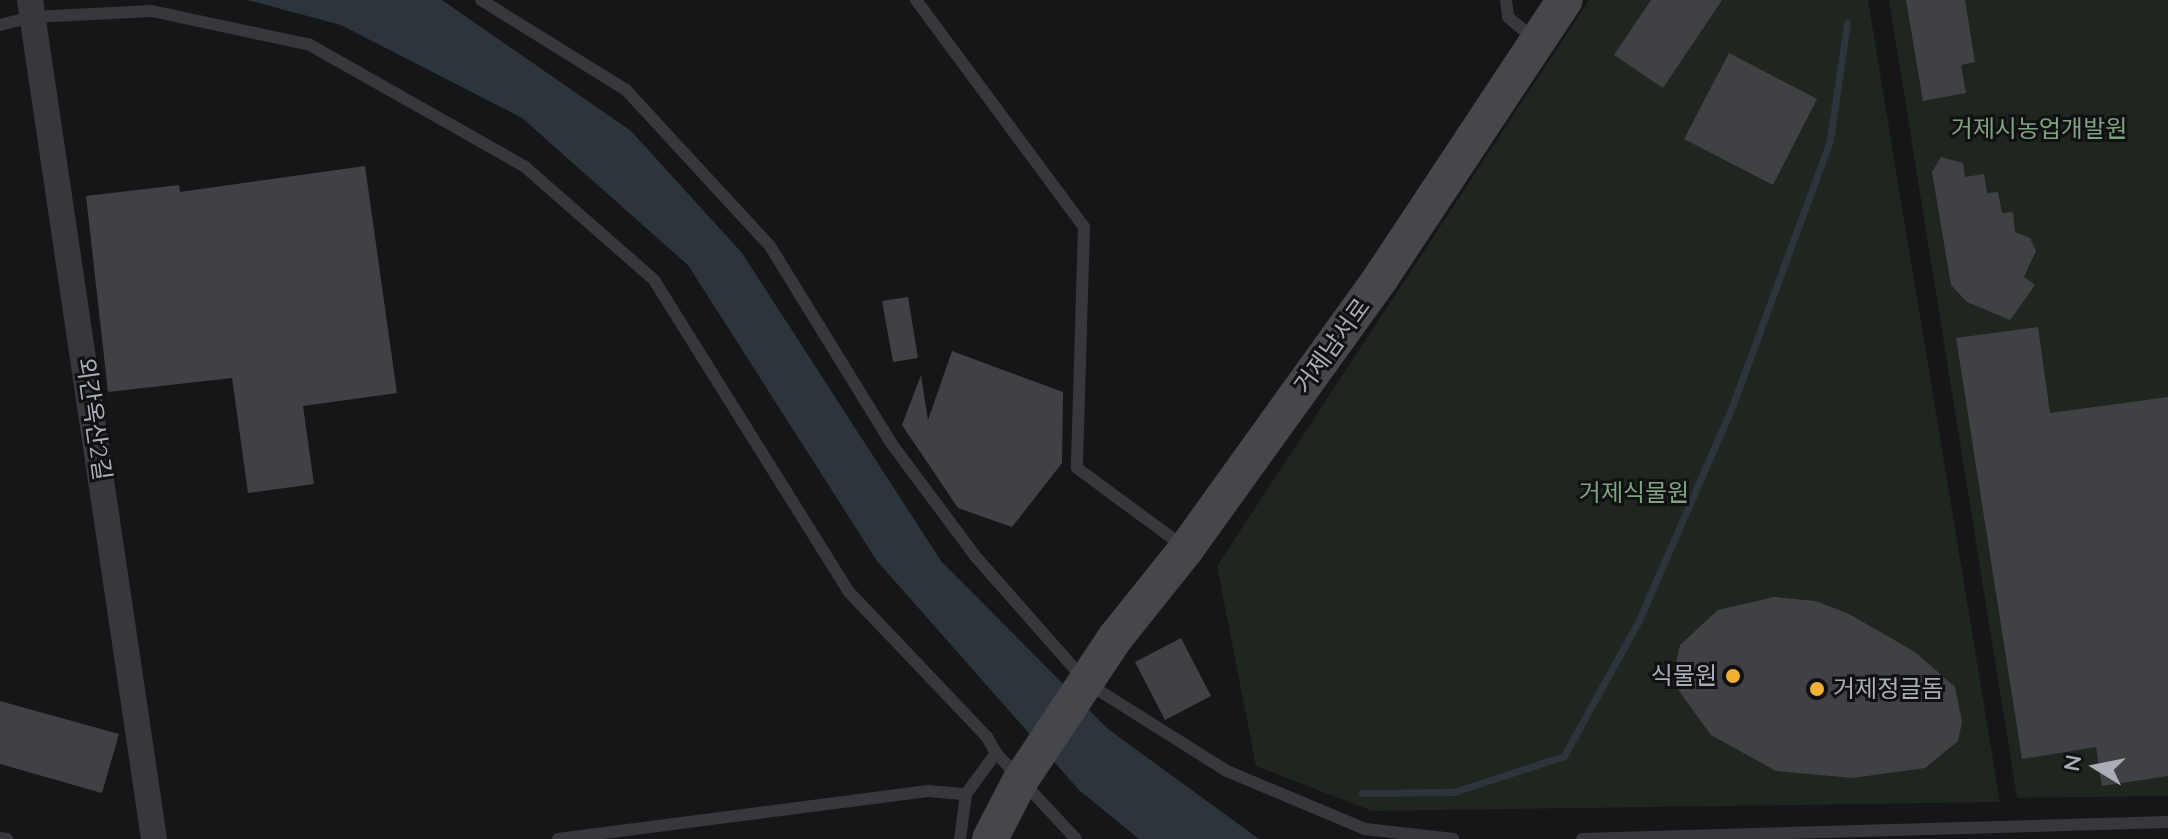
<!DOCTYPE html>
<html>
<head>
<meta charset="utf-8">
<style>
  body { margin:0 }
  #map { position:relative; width:2168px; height:839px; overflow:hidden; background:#161618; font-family:Quicksand,"Noto Sans KR",sans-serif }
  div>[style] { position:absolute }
  .green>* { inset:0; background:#1e261f }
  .water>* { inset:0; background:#2c353c }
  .stream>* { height:7px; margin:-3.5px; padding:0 3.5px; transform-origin:3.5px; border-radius:3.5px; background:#2c353c }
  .building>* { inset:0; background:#404145 }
  .lane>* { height:12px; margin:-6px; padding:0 6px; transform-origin:6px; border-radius:6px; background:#37383d }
  .street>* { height:26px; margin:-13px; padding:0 13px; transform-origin:13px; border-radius:13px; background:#37383d }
  .secondary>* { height:36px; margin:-18px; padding:0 18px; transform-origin:18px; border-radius:18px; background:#45474d }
  .dots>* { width:22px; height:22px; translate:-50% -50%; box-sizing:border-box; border:4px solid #111113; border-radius:50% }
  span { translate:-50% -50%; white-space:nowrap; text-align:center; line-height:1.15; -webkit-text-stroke:6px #111113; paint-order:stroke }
  .park-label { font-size:24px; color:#7fa381 }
  .street-label { font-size:24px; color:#a8adb8 }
  .poi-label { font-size:24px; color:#a8adb8 }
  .right { translate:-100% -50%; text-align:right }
  .left { translate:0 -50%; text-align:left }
  .north { position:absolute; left:2056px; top:727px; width:80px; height:80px; -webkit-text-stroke:6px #111113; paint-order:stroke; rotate:280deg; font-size:22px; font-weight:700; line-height:32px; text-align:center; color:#a8adb8 }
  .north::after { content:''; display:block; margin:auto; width:28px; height:36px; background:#a8adb8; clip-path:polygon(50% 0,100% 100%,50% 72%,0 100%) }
</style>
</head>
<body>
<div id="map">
  <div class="green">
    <i style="clip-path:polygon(1589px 0,1868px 0,2000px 802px,1372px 811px,1256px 766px,1217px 566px)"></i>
    <i style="clip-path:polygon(1889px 0,2168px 0,2168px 796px,2017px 798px)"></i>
  </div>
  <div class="water">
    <i style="clip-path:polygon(247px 0,442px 0,631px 131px,742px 253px,941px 561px,1108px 729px,1259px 839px,1139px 839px,1079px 790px,877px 561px,688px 265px,522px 118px,341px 25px)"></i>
  </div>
  <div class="stream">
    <i style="left:1362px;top:793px;width:92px;rotate:-0.6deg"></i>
    <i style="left:1454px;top:792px;width:116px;rotate:-18.1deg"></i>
    <i style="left:1564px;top:756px;width:155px;rotate:-61.1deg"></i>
    <i style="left:1639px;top:620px;width:232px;rotate:-66.4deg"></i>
    <i style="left:1732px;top:407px;width:284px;rotate:-69.8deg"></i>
    <i style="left:1830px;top:140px;width:118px;rotate:-81.7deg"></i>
  </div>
  <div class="building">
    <i style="clip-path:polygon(1651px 0,1722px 0,1663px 88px,1614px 55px)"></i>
    <i style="clip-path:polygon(1906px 0,1965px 0,1975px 62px,1961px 65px,1966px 93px,1923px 101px)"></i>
    <i style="clip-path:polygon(1729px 53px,1817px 99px,1773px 185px,1684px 139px)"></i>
    <i style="clip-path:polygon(1941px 157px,1963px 163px,1965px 177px,1984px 174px,1987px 193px,1998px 192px,2002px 213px,2013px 212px,2015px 232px,2030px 238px,2036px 251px,2024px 277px,2035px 285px,2010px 320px,1967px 302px,1951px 285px,1932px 172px)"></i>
    <i style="clip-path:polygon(365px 166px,397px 393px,303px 406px,314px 484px,248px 493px,232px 378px,108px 392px,86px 196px,179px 185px,180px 192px)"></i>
    <i style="clip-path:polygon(908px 297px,918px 358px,893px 362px,882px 301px)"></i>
    <i style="clip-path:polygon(2038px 327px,2050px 413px,2168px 397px,2168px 776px,2102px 786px,2096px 747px,2022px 759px,1956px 338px)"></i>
    <i style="clip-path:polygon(952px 351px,1063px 392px,1062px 463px,1012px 527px,958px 508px,902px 425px,921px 375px,928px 420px)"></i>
    <i style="clip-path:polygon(1774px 597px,1816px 601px,1849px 614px,1915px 652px,1955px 687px,1962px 722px,1958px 741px,1925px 768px,1853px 778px,1776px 771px,1711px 735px,1679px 691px,1674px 672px,1680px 645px,1718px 610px)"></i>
    <i style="clip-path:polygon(1181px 638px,1211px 696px,1165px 720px,1135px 662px)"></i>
    <i style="clip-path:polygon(0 701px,119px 734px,102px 793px,0 764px)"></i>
  </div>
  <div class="lane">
    <i style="left:481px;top:0;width:171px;rotate:31.8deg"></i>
    <i style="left:626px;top:90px;width:212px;rotate:47.3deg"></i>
    <i style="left:770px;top:246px;width:231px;rotate:58.4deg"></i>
    <i style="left:891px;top:443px;width:142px;rotate:53.3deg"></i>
    <i style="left:976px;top:557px;width:168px;rotate:48.6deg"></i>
    <i style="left:1087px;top:683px;width:165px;rotate:32.2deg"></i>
    <i style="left:1227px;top:771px;width:150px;rotate:22.8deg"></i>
    <i style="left:1365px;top:829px;width:89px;rotate:6.5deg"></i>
    <i style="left:916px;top:0;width:282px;rotate:53.5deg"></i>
    <i style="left:1084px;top:227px;width:241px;rotate:91.7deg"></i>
    <i style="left:1077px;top:468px;width:133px;rotate:36.4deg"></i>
    <i style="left:1506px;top:0;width:17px;rotate:83deg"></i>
    <i style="left:1508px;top:17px;width:35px;rotate:40deg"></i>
    <i style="left:0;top:25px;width:34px;rotate:-14deg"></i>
    <i style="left:33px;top:17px;width:119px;rotate:-2.9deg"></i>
    <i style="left:152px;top:11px;width:162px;rotate:12.1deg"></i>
    <i style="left:310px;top:45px;width:246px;rotate:29.5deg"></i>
    <i style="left:524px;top:166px;width:173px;rotate:41.2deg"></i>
    <i style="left:654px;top:280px;width:368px;rotate:58deg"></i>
    <i style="left:849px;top:592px;width:200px;rotate:46.4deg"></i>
    <i style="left:987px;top:737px;width:18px;rotate:61deg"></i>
    <i style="left:0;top:838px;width:7px;rotate:8deg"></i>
    <i style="left:558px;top:839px;width:373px;rotate:-7.4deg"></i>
    <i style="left:928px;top:791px;width:38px;rotate:5deg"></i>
    <i style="left:966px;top:794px;width:51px;rotate:-53.8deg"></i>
    <i style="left:996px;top:753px;width:117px;rotate:47.1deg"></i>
    <i style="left:960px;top:839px;width:45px;rotate:-82.4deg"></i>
    <i style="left:1582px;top:839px;width:586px;rotate:-1.66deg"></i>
  </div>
  <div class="street">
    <i style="left:30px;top:0;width:848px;rotate:81.59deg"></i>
  </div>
  <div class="secondary">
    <i style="left:990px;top:839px;width:65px;rotate:-62.7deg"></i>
    <i style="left:1020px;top:781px;width:172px;rotate:-56.4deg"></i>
    <i style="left:1115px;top:638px;width:114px;rotate:-51.4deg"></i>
    <i style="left:1186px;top:549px;width:336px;rotate:-54.3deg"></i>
    <i style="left:1382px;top:276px;width:331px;rotate:-56.5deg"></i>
  </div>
  <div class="dots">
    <i style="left:1733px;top:676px;background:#f2b134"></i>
    <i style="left:1817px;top:689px;background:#f2b134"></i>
  </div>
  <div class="park-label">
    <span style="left:2039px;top:129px">거제시농업개발원</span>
    <span style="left:1634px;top:493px">거제식물원</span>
  </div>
  <div class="street-label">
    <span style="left:1332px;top:346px;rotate:-54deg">거제남서로</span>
    <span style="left:94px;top:419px;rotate:82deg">외간옥산2길</span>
  </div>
  <div class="poi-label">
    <span class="right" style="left:1717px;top:676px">식물원</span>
    <span class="left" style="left:1833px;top:689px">거제정글돔</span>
  </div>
  <div class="north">N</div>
</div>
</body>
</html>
